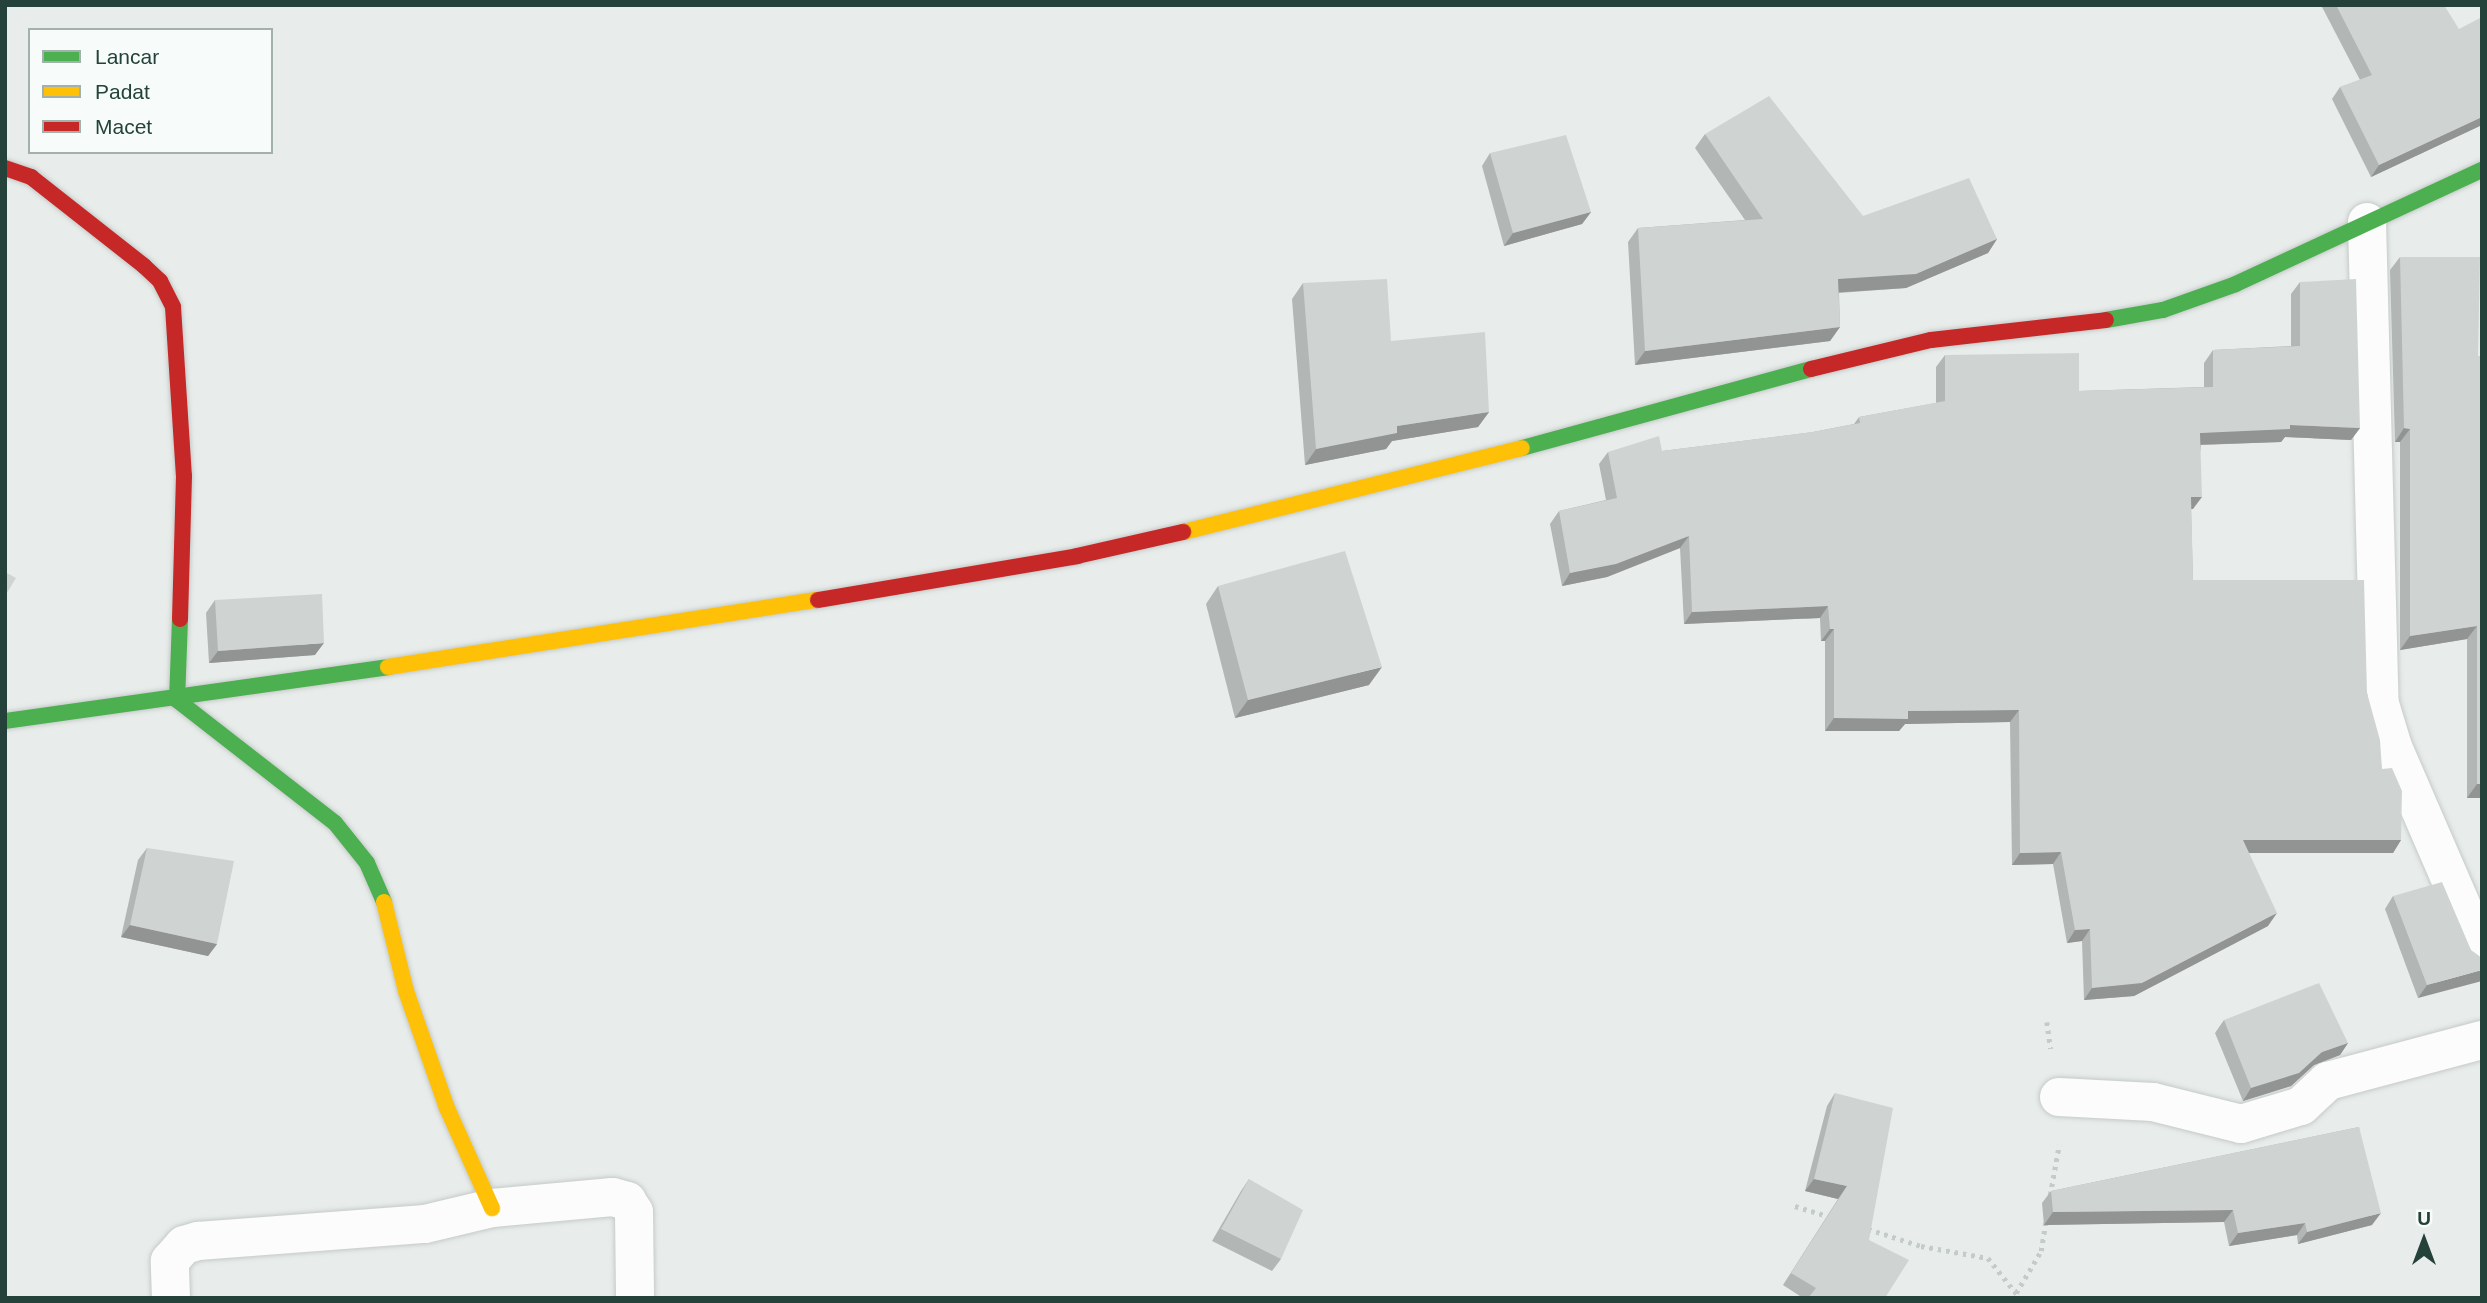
<!DOCTYPE html>
<html>
<head>
<meta charset="utf-8">
<style>
  body { margin:0 }
  #map { position:relative; width:2487px; height:1303px; overflow:hidden; background:#e8edeb; font-family:Helvetica,sans-serif }
  div>[style] { position:absolute }
  .path>* { height:4.5px; margin-top:-2.25px; transform-origin:0; background:repeating-linear-gradient(90deg,#c3ccca 0 3.5px,transparent 0 8.5px) }
  .roads { filter:drop-shadow(0 0 2px #c5cac8) drop-shadow(0 0 2px #c5cac8) }
  .street>* { height:38px; margin:-19px; padding:0 19px; transform-origin:19px; border-radius:19px; background:#fcfcfc }
  .fast>* { height:16px; margin:-8px; padding:0 8px; transform-origin:8px; border-radius:8px; background:#4caf50 }
  .slow>* { height:16px; margin:-8px; padding:0 8px; transform-origin:8px; border-radius:8px; background:#ffc107 }
  .jam>* { height:16px; margin:-8px; padding:0 8px; transform-origin:8px; border-radius:8px; background:#c62828 }
  .wall>* { inset:0; background:#b2b6b5 }
  .shaded-wall>* { inset:0; background:#919493 }
  .building>* { inset:0; background:#cfd4d2 }
  span { translate:-50% -50%; white-space:nowrap; text-align:center; line-height:1.15; -webkit-text-stroke:5px #f7fbf9; paint-order:stroke }
  .frame { position:absolute; inset:0; border:7px solid #24423a; pointer-events:none }
  .legend { position:absolute; left:28px; top:28px; width:245px; height:126px; box-sizing:border-box; background:#f7fbf9; border:2px solid #a3b1ad; margin:0; padding:9px 12px; list-style:none; font-size:21px; color:#24423a }
  .legend li { display:flex; align-items:center; gap:14px; height:35px }
  .legend b { width:35px; border:2px solid #a3b1ad }
  .north { position:absolute; left:2389px; top:1205px; width:70px; height:70px; -webkit-text-stroke:5px #f7fbf9; paint-order:stroke; rotate:0deg; font-size:19px; font-weight:700; line-height:28px; text-align:center; color:#24423a }
  .north::after { content:''; display:block; margin:auto; width:24px; height:32px; background:#24423a; clip-path:polygon(50% 0,100% 100%,50% 72%,0 100%) }
</style>
</head>
<body>
<div id="map">
  <div class="path">
    <i style="left:2047px;top:1022px;width:27px;rotate:82deg"></i>
    <i style="left:2050px;top:1195px;width:51px;rotate:-79.8deg"></i>
    <i style="left:1795px;top:1206px;width:37px;rotate:17deg"></i>
    <i style="left:1868px;top:1229px;width:56px;rotate:17.8deg"></i>
    <i style="left:1921px;top:1246px;width:68px;rotate:10.2deg"></i>
    <i style="left:1988px;top:1258px;width:51px;rotate:51.3deg"></i>
    <i style="left:2016px;top:1293px;width:49px;rotate:-59.2deg"></i>
    <i style="left:2041px;top:1251px;width:30px;rotate:-81deg"></i>
  </div>
  <div class="roads">
    <div class="street">
      <i style="left:2367px;top:222px;width:482px;rotate:88.5deg"></i>
      <i style="left:2380px;top:704px;width:45px;rotate:73.2deg"></i>
      <i style="left:2393px;top:747px;width:224px;rotate:66.6deg"></i>
      <i style="left:2059px;top:1097px;width:94px;rotate:3deg"></i>
      <i style="left:2153px;top:1102px;width:91px;rotate:14deg"></i>
      <i style="left:2241px;top:1124px;width:63px;rotate:-16.7deg"></i>
      <i style="left:2301px;top:1106px;width:37px;rotate:-43deg"></i>
      <i style="left:2328px;top:1081px;width:159px;rotate:-14.9deg"></i>
      <i style="left:171px;top:1298px;width:37px;rotate:-92deg"></i>
      <i style="left:170px;top:1261px;width:21px;rotate:-49deg"></i>
      <i style="left:184px;top:1245px;width:15px;rotate:-16deg"></i>
      <i style="left:198px;top:1241px;width:228px;rotate:-4.3deg"></i>
      <i style="left:425px;top:1224px;width:69px;rotate:-13.4deg"></i>
      <i style="left:492px;top:1208px;width:121px;rotate:-5.2deg"></i>
      <i style="left:613px;top:1197px;width:15px;rotate:16deg"></i>
      <i style="left:627px;top:1201px;width:13px;rotate:58deg"></i>
      <i style="left:634px;top:1212px;width:86px;rotate:89.3deg"></i>
    </div>
    <div class="fast">
      <i style="left:2106px;top:320px;width:58px;rotate:-10deg"></i>
      <i style="left:2163px;top:310px;width:77px;rotate:-19.6deg"></i>
      <i style="left:2236px;top:284px;width:271px;rotate:-24.9deg"></i>
      <i style="left:1522px;top:448px;width:300px;rotate:-15.3deg"></i>
      <i style="left:180px;top:619px;width:81px;rotate:92.1deg"></i>
      <i style="left:177px;top:700px;width:200px;rotate:37.9deg"></i>
      <i style="left:335px;top:823px;width:51px;rotate:51.3deg"></i>
      <i style="left:367px;top:863px;width:43px;rotate:66.4deg"></i>
      <i style="left:5px;top:721px;width:387px;rotate:-8deg"></i>
    </div>
    <div class="slow">
      <i style="left:1183px;top:532px;width:349px;rotate:-13.9deg"></i>
      <i style="left:388px;top:667px;width:435px;rotate:-8.9deg"></i>
      <i style="left:384px;top:902px;width:92px;rotate:76.1deg"></i>
      <i style="left:406px;top:991px;width:124px;rotate:70.7deg"></i>
      <i style="left:447px;top:1108px;width:110px;rotate:65.8deg"></i>
    </div>
    <div class="jam">
      <i style="left:5px;top:168px;width:28px;rotate:19deg"></i>
      <i style="left:31px;top:177px;width:144px;rotate:38.2deg"></i>
      <i style="left:144px;top:266px;width:22px;rotate:43deg"></i>
      <i style="left:160px;top:281px;width:29px;rotate:63deg"></i>
      <i style="left:173px;top:307px;width:169px;rotate:86.3deg"></i>
      <i style="left:184px;top:476px;width:143px;rotate:91.6deg"></i>
      <i style="left:1811px;top:369px;width:123px;rotate:-13.6deg"></i>
      <i style="left:1931px;top:340px;width:176px;rotate:-6.5deg"></i>
      <i style="left:818px;top:600px;width:263px;rotate:-9.6deg"></i>
      <i style="left:1077px;top:556px;width:109px;rotate:-12.8deg"></i>
    </div>
  </div>
  <div class="wall">
    <i style="clip-path:polygon(2321px 5px,2444px 5px,2482px 125px,2371px 177px,2332px 99px,2340px 87px,2360px 80px)"></i>
    <i style="clip-path:polygon(1705px 134px,1863px 216px,1997px 239px,1988px 253px,1906px 288px,1839px 293px,1840px 327px,1830px 341px,1635px 365px,1628px 242px,1638px 228px,1745px 220px,1695px 148px)"></i>
    <i style="clip-path:polygon(1490px 153px,1591px 212px,1582px 224px,1504px 246px,1482px 166px)"></i>
    <i style="clip-path:polygon(2400px 257px,2478px 356px,2482px 798px,2467px 798px,2467px 639px,2400px 650px,2400px 442px,2395px 442px,2390px 270px)"></i>
    <i style="clip-path:polygon(2300px 282px,2360px 428px,2351px 440px,2285px 437px,2281px 442px,2201px 445px,2193px 509px,2191px 509px,2193px 580px,2367px 693px,2382px 769px,2401px 840px,2393px 853px,2249px 853px,2268px 926px,2134px 996px,2084px 1000px,2082px 941px,2067px 943px,2053px 864px,2012px 865px,2010px 722px,1905px 724px,1899px 731px,1825px 731px,1825px 641px,1821px 641px,1820px 618px,1684px 624px,1680px 548px,1607px 577px,1562px 586px,1550px 524px,1559px 511px,1606px 500px,1599px 464px,1608px 452px,1662px 451px,1813px 432px,1854px 424px,1859px 417px,1936px 403px,1936px 367px,1945px 355px,2079px 391px,2204px 387px,2204px 363px,2213px 350px,2291px 346px,2291px 294px)"></i>
    <i style="clip-path:polygon(1303px 283px,1391px 341px,1489px 412px,1478px 427px,1392px 441px,1386px 449px,1305px 465px,1292px 299px)"></i>
    <i style="clip-path:polygon(1218px 586px,1369px 685px,1235px 718px,1206px 604px)"></i>
    <i style="clip-path:polygon(215px 600px,315px 655px,209px 663px,206px 613px)"></i>
    <i style="clip-path:polygon(147px 848px,217px 944px,208px 956px,121px 937px,138px 860px)"></i>
    <i style="clip-path:polygon(2393px 896px,2471px 950px,2418px 998px,2385px 909px)"></i>
    <i style="clip-path:polygon(2224px 1020px,2348px 1043px,2340px 1055px,2314px 1065px,2291px 1086px,2243px 1101px,2215px 1033px)"></i>
    <i style="clip-path:polygon(1835px 1093px,1869px 1240px,1885px 1298px,1803px 1298px,1783px 1285px,1838px 1199px,1805px 1191px,1827px 1106px)"></i>
    <i style="clip-path:polygon(2359px 1127px,2372px 1225px,2298px 1244px,2297px 1235px,2229px 1246px,2224px 1222px,2044px 1225px,2042px 1203px,2051px 1191px)"></i>
    <i style="clip-path:polygon(1249px 1179px,1281px 1259px,1272px 1271px,1212px 1241px,1241px 1191px)"></i>
  </div>
  <div class="shaded-wall">
    <i style="clip-path:polygon(2482px 117px,2482px 125px,2371px 177px,2379px 165px)"></i>
    <i style="clip-path:polygon(1591px 212px,1582px 224px,1504px 246px,1513px 233px)"></i>
    <i style="clip-path:polygon(1997px 239px,1988px 253px,1906px 288px,1828px 293px,1838px 279px)"></i>
    <i style="clip-path:polygon(1840px 327px,1830px 341px,1635px 365px,1645px 351px)"></i>
    <i style="clip-path:polygon(1489px 412px,1478px 427px,1392px 441px,1386px 449px,1305px 465px,1316px 449px,1397px 426px)"></i>
    <i style="clip-path:polygon(2290px 425px,2360px 428px,2351px 440px,2285px 437px,2281px 442px,2192px 445px,2200px 433px)"></i>
    <i style="clip-path:polygon(2404px 428px,2410px 429px,2400px 442px,2395px 442px)"></i>
    <i style="clip-path:polygon(2191px 497px,2202px 497px,2193px 509px,2182px 510px)"></i>
    <i style="clip-path:polygon(1689px 536px,1680px 548px,1607px 577px,1562px 586px,1570px 573px)"></i>
    <i style="clip-path:polygon(1828px 606px,1820px 618px,1684px 624px,1692px 612px)"></i>
    <i style="clip-path:polygon(2477px 626px,2467px 639px,2400px 650px,2410px 636px)"></i>
    <i style="clip-path:polygon(1830px 629px,1834px 629px,1825px 641px,1821px 641px)"></i>
    <i style="clip-path:polygon(324px 643px,315px 655px,209px 663px,218px 651px)"></i>
    <i style="clip-path:polygon(1382px 667px,1369px 685px,1235px 718px,1248px 700px)"></i>
    <i style="clip-path:polygon(2019px 710px,2010px 722px,1905px 724px,1899px 731px,1825px 731px,1834px 718px,1908px 711px)"></i>
    <i style="clip-path:polygon(2477px 784px,2482px 784px,2482px 798px,2467px 798px)"></i>
    <i style="clip-path:polygon(2243px 840px,2401px 840px,2393px 853px,2234px 853px)"></i>
    <i style="clip-path:polygon(2061px 852px,2053px 864px,2012px 865px,2020px 853px)"></i>
    <i style="clip-path:polygon(2277px 913px,2268px 926px,2134px 996px,2084px 1000px,2092px 988px)"></i>
    <i style="clip-path:polygon(130px 925px,217px 944px,208px 956px,121px 937px)"></i>
    <i style="clip-path:polygon(2090px 929px,2082px 941px,2067px 943px,2075px 930px)"></i>
    <i style="clip-path:polygon(2482px 970px,2482px 981px,2418px 998px,2427px 985px)"></i>
    <i style="clip-path:polygon(2348px 1043px,2340px 1055px,2314px 1065px,2291px 1086px,2243px 1101px,2251px 1088px,2322px 1052px)"></i>
    <i style="clip-path:polygon(1814px 1179px,1847px 1186px,1838px 1199px,1805px 1191px)"></i>
    <i style="clip-path:polygon(2233px 1210px,2224px 1222px,2044px 1225px,2053px 1212px)"></i>
    <i style="clip-path:polygon(2381px 1213px,2372px 1225px,2298px 1244px,2307px 1232px)"></i>
    <i style="clip-path:polygon(2305px 1223px,2297px 1235px,2229px 1246px,2238px 1233px)"></i>
  </div>
  <div class="building">
    <i style="clip-path:polygon(2336px 5px,2444px 5px,2459px 29px,2482px 17px,2482px 117px,2379px 165px,2340px 87px,2372px 75px)"></i>
    <i style="clip-path:polygon(1769px 96px,1863px 216px,1969px 178px,1997px 239px,1916px 274px,1838px 279px,1840px 327px,1645px 351px,1638px 228px,1763px 219px,1705px 134px)"></i>
    <i style="clip-path:polygon(1566px 135px,1591px 212px,1513px 233px,1490px 153px)"></i>
    <i style="clip-path:polygon(2400px 257px,2480px 257px,2478px 356px,2482px 356px,2482px 784px,2477px 784px,2477px 626px,2410px 636px,2410px 429px,2404px 428px)"></i>
    <i style="clip-path:polygon(1387px 279px,1391px 341px,1485px 332px,1489px 412px,1397px 426px,1397px 433px,1316px 449px,1303px 283px)"></i>
    <i style="clip-path:polygon(2356px 279px,2360px 428px,2290px 425px,2290px 429px,2200px 433px,2202px 497px,2191px 497px,2193px 580px,2364px 580px,2367px 693px,2380px 740px,2382px 769px,2392px 768px,2402px 791px,2401px 840px,2243px 840px,2277px 913px,2142px 983px,2092px 988px,2090px 929px,2075px 930px,2061px 852px,2020px 853px,2019px 710px,1908px 711px,1908px 719px,1834px 718px,1834px 629px,1830px 629px,1828px 606px,1692px 612px,1689px 536px,1616px 564px,1570px 573px,1559px 511px,1617px 498px,1608px 452px,1659px 436px,1662px 451px,1813px 432px,1860px 423px,1859px 417px,1945px 401px,1945px 355px,2079px 353px,2079px 391px,2213px 387px,2213px 350px,2300px 346px,2300px 282px)"></i>
    <i style="clip-path:polygon(1345px 551px,1382px 667px,1248px 700px,1218px 586px)"></i>
    <i style="clip-path:polygon(5px 572px,16px 578px,5px 596px)"></i>
    <i style="clip-path:polygon(322px 594px,324px 643px,218px 651px,215px 600px)"></i>
    <i style="clip-path:polygon(147px 848px,234px 861px,217px 944px,130px 925px)"></i>
    <i style="clip-path:polygon(2442px 882px,2471px 950px,2482px 958px,2482px 970px,2427px 985px,2393px 896px)"></i>
    <i style="clip-path:polygon(2319px 983px,2348px 1043px,2322px 1052px,2299px 1073px,2251px 1088px,2224px 1020px)"></i>
    <i style="clip-path:polygon(1835px 1093px,1893px 1108px,1869px 1240px,1909px 1260px,1885px 1298px,1808px 1298px,1816px 1288px,1791px 1273px,1847px 1186px,1814px 1179px)"></i>
    <i style="clip-path:polygon(2359px 1127px,2381px 1213px,2307px 1232px,2305px 1223px,2238px 1233px,2233px 1210px,2053px 1212px,2051px 1191px)"></i>
    <i style="clip-path:polygon(1249px 1179px,1303px 1210px,1281px 1259px,1221px 1229px)"></i>
  </div>
  <div class="frame"></div>
  <ul class="legend">
  <li><b style="height:9px;background:#4caf50"></b>Lancar</li>
  <li><b style="height:9px;background:#ffc107"></b>Padat</li>
  <li><b style="height:9px;background:#c62828"></b>Macet</li>
  </ul>
  <div class="north">U</div>
</div>
</body>
</html>
